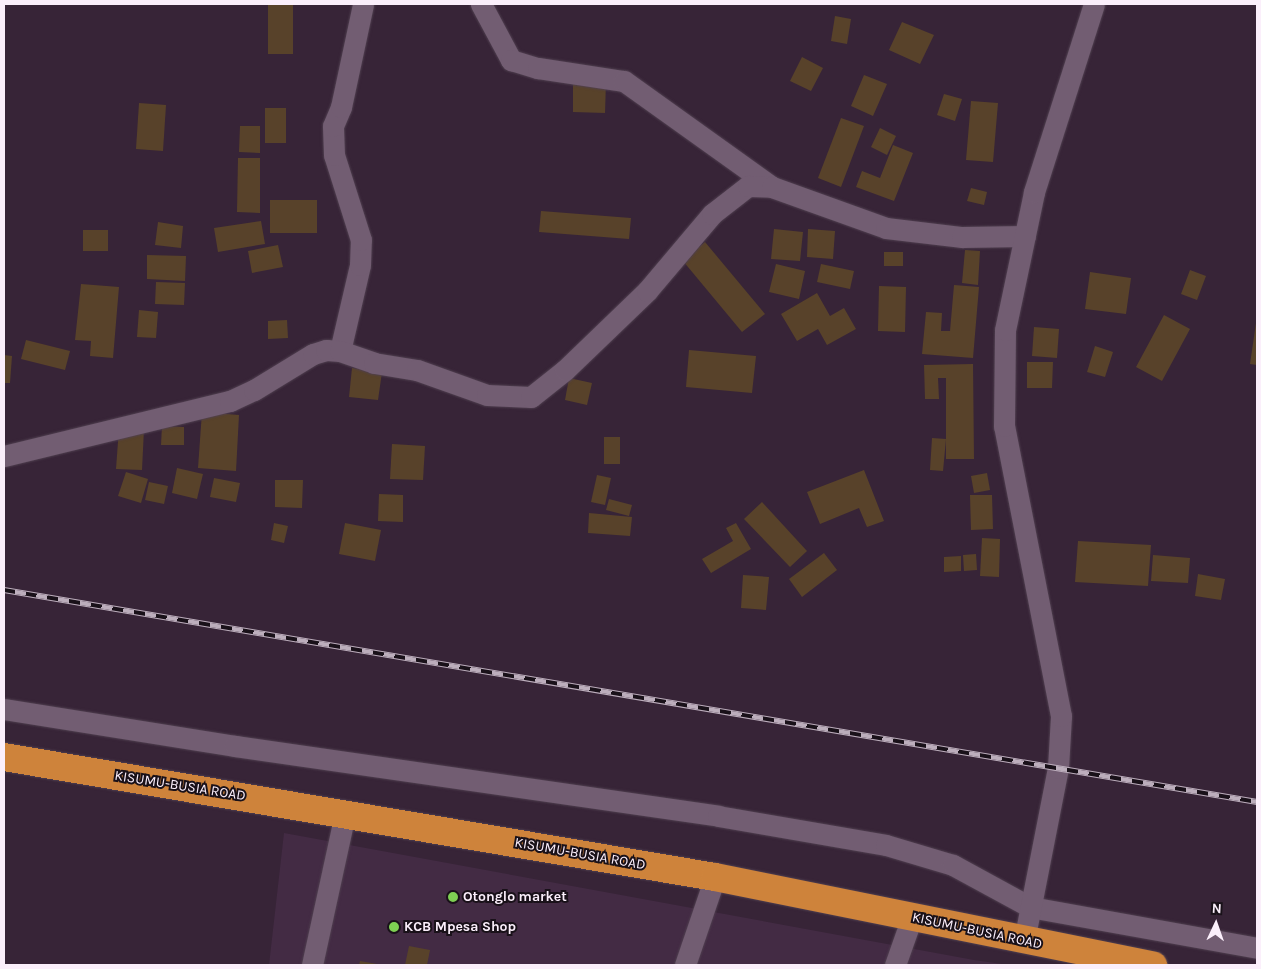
<!DOCTYPE html>
<html>
<head>
<meta charset="utf-8">
<style>
  body { margin:0 }
  #map { position:relative; width:1261px; height:969px; overflow:hidden; background:#372437; font-family:Karla,sans-serif }
  div>[style] { position:absolute }
  .built>* { inset:0; background:#432b44 }
  .building>* { inset:0; background:#58422a }
  .roads { filter:drop-shadow(0 0 1px #4f3f4f) drop-shadow(0 0 1px #4f3f4f) }
  .street>* { height:21px; margin:-10.5px; padding:0 10.5px; transform-origin:10.5px; border-radius:10.5px; background:#725d72 }
  .highway>* { height:28px; margin:-14px; padding:0 14px; transform-origin:14px; border-radius:14px; background:#ce833b }
  .rail>* { height:5.5px; margin-top:-2.75px; transform-origin:0; background:repeating-linear-gradient(90deg,#191119 0 11px,#bcaebc 0 22px); box-sizing:border-box; border-block:1px solid #bcaebc }
  .dots>* { width:14px; height:14px; translate:-50% -50%; box-sizing:border-box; border:2px solid #191119; border-radius:50% }
  span { translate:-50% -50%; white-space:nowrap; text-align:center; line-height:1.15; -webkit-text-stroke:4px #191119; paint-order:stroke }
  .street-label { font-size:14px; color:#fbeffb }
  .poi-label { font-size:14px; color:#fbeffb; font-weight:700 }
  .left { translate:0 -50%; text-align:left }
  .frame { position:absolute; inset:0; border:5px solid #fbeffb; pointer-events:none }
  .north { position:absolute; left:1191px; top:899px; width:50px; height:50px; -webkit-text-stroke:4px #191119; paint-order:stroke; rotate:3deg; font-size:14px; font-weight:700; line-height:20px; text-align:center; color:#fbeffb }
  .north::after { content:''; display:block; margin:auto; width:18px; height:22px; background:#fbeffb; clip-path:polygon(50% 0,100% 100%,50% 72%,0 100%) }
</style>
</head>
<body>
<div id="map">
  <div class="built">
    <i style="clip-path:polygon(284px 833px,974px 960px,1009px 965px,269px 965px)"></i>
  </div>
  <div class="building">
    <i style="clip-path:polygon(268px 4px,293px 4px,293px 54px,268px 54px)"></i>
    <i style="clip-path:polygon(835px 16px,851px 19px,847px 44px,831px 41px)"></i>
    <i style="clip-path:polygon(902px 22px,934px 35px,920px 64px,889px 50px)"></i>
    <i style="clip-path:polygon(802px 57px,823px 68px,811px 91px,790px 81px)"></i>
    <i style="clip-path:polygon(864px 75px,887px 84px,873px 116px,851px 106px)"></i>
    <i style="clip-path:polygon(573px 80px,606px 81px,605px 113px,573px 112px)"></i>
    <i style="clip-path:polygon(944px 94px,962px 99px,955px 121px,937px 115px)"></i>
    <i style="clip-path:polygon(971px 101px,998px 103px,993px 162px,966px 160px)"></i>
    <i style="clip-path:polygon(139px 103px,166px 105px,163px 151px,136px 149px)"></i>
    <i style="clip-path:polygon(265px 108px,286px 108px,286px 143px,265px 143px)"></i>
    <i style="clip-path:polygon(841px 118px,864px 126px,841px 187px,818px 178px)"></i>
    <i style="clip-path:polygon(240px 126px,260px 126px,260px 153px,239px 152px)"></i>
    <i style="clip-path:polygon(880px 128px,896px 136px,887px 155px,871px 147px)"></i>
    <i style="clip-path:polygon(893px 145px,913px 153px,894px 201px,856px 187px,862px 171px,880px 178px)"></i>
    <i style="clip-path:polygon(238px 158px,260px 158px,260px 213px,237px 212px)"></i>
    <i style="clip-path:polygon(971px 188px,987px 192px,984px 205px,967px 201px)"></i>
    <i style="clip-path:polygon(270px 200px,317px 200px,317px 233px,270px 233px)"></i>
    <i style="clip-path:polygon(541px 211px,631px 218px,629px 239px,539px 232px)"></i>
    <i style="clip-path:polygon(261px 221px,265px 244px,218px 252px,214px 228px)"></i>
    <i style="clip-path:polygon(158px 222px,183px 226px,181px 248px,155px 245px)"></i>
    <i style="clip-path:polygon(774px 229px,803px 232px,800px 261px,771px 259px)"></i>
    <i style="clip-path:polygon(808px 229px,835px 231px,833px 259px,807px 257px)"></i>
    <i style="clip-path:polygon(83px 230px,108px 230px,108px 251px,83px 251px)"></i>
    <i style="clip-path:polygon(705px 242px,765px 314px,742px 332px,683px 261px)"></i>
    <i style="clip-path:polygon(278px 245px,283px 267px,252px 273px,248px 251px)"></i>
    <i style="clip-path:polygon(965px 250px,980px 251px,978px 285px,962px 283px)"></i>
    <i style="clip-path:polygon(884px 252px,903px 252px,903px 266px,884px 266px)"></i>
    <i style="clip-path:polygon(147px 255px,186px 256px,185px 281px,147px 279px)"></i>
    <i style="clip-path:polygon(776px 264px,805px 271px,799px 299px,769px 292px)"></i>
    <i style="clip-path:polygon(821px 264px,854px 271px,850px 289px,817px 282px)"></i>
    <i style="clip-path:polygon(1190px 270px,1206px 276px,1197px 300px,1181px 294px)"></i>
    <i style="clip-path:polygon(1090px 272px,1131px 278px,1126px 314px,1085px 309px)"></i>
    <i style="clip-path:polygon(156px 282px,185px 283px,184px 305px,155px 304px)"></i>
    <i style="clip-path:polygon(81px 284px,119px 287px,113px 358px,90px 356px,91px 341px,75px 340px)"></i>
    <i style="clip-path:polygon(954px 285px,979px 287px,973px 358px,922px 354px,926px 312px,942px 313px,941px 331px,950px 331px)"></i>
    <i style="clip-path:polygon(879px 286px,906px 287px,905px 332px,878px 331px)"></i>
    <i style="clip-path:polygon(817px 293px,830px 316px,844px 308px,856px 329px,827px 345px,818px 329px,797px 341px,781px 314px)"></i>
    <i style="clip-path:polygon(139px 310px,158px 312px,156px 338px,137px 337px)"></i>
    <i style="clip-path:polygon(1164px 315px,1190px 329px,1162px 381px,1136px 367px)"></i>
    <i style="clip-path:polygon(287px 320px,288px 338px,268px 339px,268px 321px)"></i>
    <i style="clip-path:polygon(1256px 323px,1257px 323px,1257px 365px,1250px 364px)"></i>
    <i style="clip-path:polygon(1034px 327px,1059px 329px,1057px 358px,1032px 356px)"></i>
    <i style="clip-path:polygon(26px 340px,70px 351px,65px 370px,21px 359px)"></i>
    <i style="clip-path:polygon(1095px 346px,1113px 352px,1105px 377px,1087px 372px)"></i>
    <i style="clip-path:polygon(689px 350px,756px 356px,752px 393px,686px 387px)"></i>
    <i style="clip-path:polygon(4px 355px,12px 356px,10px 383px,4px 383px)"></i>
    <i style="clip-path:polygon(1027px 362px,1053px 362px,1052px 388px,1027px 388px)"></i>
    <i style="clip-path:polygon(973px 364px,974px 459px,946px 459px,946px 378px,938px 378px,939px 399px,925px 399px,924px 365px)"></i>
    <i style="clip-path:polygon(352px 368px,382px 372px,378px 400px,349px 397px)"></i>
    <i style="clip-path:polygon(569px 378px,592px 383px,587px 405px,565px 400px)"></i>
    <i style="clip-path:polygon(202px 412px,239px 415px,236px 471px,198px 468px)"></i>
    <i style="clip-path:polygon(162px 426px,184px 427px,184px 445px,161px 445px)"></i>
    <i style="clip-path:polygon(119px 428px,144px 429px,142px 470px,116px 469px)"></i>
    <i style="clip-path:polygon(604px 437px,620px 437px,620px 464px,604px 464px)"></i>
    <i style="clip-path:polygon(932px 438px,946px 439px,943px 471px,930px 470px)"></i>
    <i style="clip-path:polygon(392px 444px,425px 446px,423px 480px,390px 479px)"></i>
    <i style="clip-path:polygon(177px 468px,203px 474px,197px 499px,172px 493px)"></i>
    <i style="clip-path:polygon(864px 470px,884px 521px,867px 527px,859px 508px,820px 524px,807px 492px)"></i>
    <i style="clip-path:polygon(126px 472px,148px 479px,141px 503px,118px 496px)"></i>
    <i style="clip-path:polygon(987px 473px,990px 490px,974px 493px,971px 476px)"></i>
    <i style="clip-path:polygon(597px 475px,611px 478px,605px 505px,591px 502px)"></i>
    <i style="clip-path:polygon(214px 478px,240px 483px,236px 502px,210px 497px)"></i>
    <i style="clip-path:polygon(275px 480px,303px 480px,302px 508px,275px 507px)"></i>
    <i style="clip-path:polygon(149px 482px,168px 486px,164px 504px,145px 500px)"></i>
    <i style="clip-path:polygon(379px 494px,403px 495px,403px 522px,378px 521px)"></i>
    <i style="clip-path:polygon(970px 495px,992px 495px,993px 529px,971px 530px)"></i>
    <i style="clip-path:polygon(609px 499px,632px 505px,629px 516px,606px 510px)"></i>
    <i style="clip-path:polygon(762px 502px,807px 551px,790px 567px,744px 519px)"></i>
    <i style="clip-path:polygon(589px 513px,632px 517px,630px 536px,588px 533px)"></i>
    <i style="clip-path:polygon(274px 523px,288px 526px,284px 543px,271px 540px)"></i>
    <i style="clip-path:polygon(345px 523px,381px 530px,375px 561px,339px 554px)"></i>
    <i style="clip-path:polygon(736px 523px,751px 549px,711px 573px,702px 559px,733px 541px,726px 528px)"></i>
    <i style="clip-path:polygon(982px 538px,1000px 539px,999px 577px,980px 576px)"></i>
    <i style="clip-path:polygon(1078px 541px,1151px 545px,1148px 586px,1075px 582px)"></i>
    <i style="clip-path:polygon(824px 553px,837px 570px,802px 597px,789px 579px)"></i>
    <i style="clip-path:polygon(976px 554px,977px 570px,964px 571px,963px 555px)"></i>
    <i style="clip-path:polygon(1153px 555px,1190px 558px,1188px 583px,1151px 581px)"></i>
    <i style="clip-path:polygon(961px 556px,961px 571px,944px 572px,944px 557px)"></i>
    <i style="clip-path:polygon(1198px 574px,1225px 579px,1221px 600px,1195px 596px)"></i>
    <i style="clip-path:polygon(743px 575px,769px 577px,766px 610px,741px 608px)"></i>
    <i style="clip-path:polygon(409px 946px,430px 950px,427px 965px,405px 965px)"></i>
    <i style="clip-path:polygon(360px 961px,377px 964px,377px 965px,359px 965px)"></i>
  </div>
  <div class="roads">
    <div class="street">
      <i style="left:481px;top:4px;width:64px;rotate:61.8deg"></i>
      <i style="left:511px;top:60px;width:28px;rotate:17deg"></i>
      <i style="left:538px;top:68px;width:87px;rotate:8.6deg"></i>
      <i style="left:624px;top:81px;width:182px;rotate:35.6deg"></i>
      <i style="left:340px;top:351px;width:88px;rotate:-76.9deg"></i>
      <i style="left:360px;top:265px;width:25px;rotate:-88deg"></i>
      <i style="left:361px;top:240px;width:89px;rotate:-107.6deg"></i>
      <i style="left:334px;top:155px;width:29px;rotate:-92deg"></i>
      <i style="left:333px;top:126px;width:21px;rotate:-67deg"></i>
      <i style="left:341px;top:107px;width:105px;rotate:-77.9deg"></i>
      <i style="left:4px;top:456px;width:233px;rotate:-13.7deg"></i>
      <i style="left:230px;top:401px;width:26px;rotate:-25deg"></i>
      <i style="left:254px;top:390px;width:69px;rotate:-31.4deg"></i>
      <i style="left:313px;top:354px;width:14px;rotate:-17deg"></i>
      <i style="left:326px;top:350px;width:14px;rotate:4deg"></i>
      <i style="left:340px;top:351px;width:36px;rotate:19deg"></i>
      <i style="left:374px;top:363px;width:44px;rotate:9.2deg"></i>
      <i style="left:417px;top:370px;width:74px;rotate:19.7deg"></i>
      <i style="left:487px;top:395px;width:44px;rotate:2.6deg"></i>
      <i style="left:531px;top:397px;width:43px;rotate:-38.5deg"></i>
      <i style="left:565px;top:370px;width:114px;rotate:-43.9deg"></i>
      <i style="left:647px;top:291px;width:101px;rotate:-49.8deg"></i>
      <i style="left:712px;top:214px;width:46px;rotate:-37.9deg"></i>
      <i style="left:748px;top:186px;width:24px;rotate:2deg"></i>
      <i style="left:772px;top:187px;width:121px;rotate:19.8deg"></i>
      <i style="left:886px;top:228px;width:77px;rotate:6.8deg"></i>
      <i style="left:962px;top:237px;width:63px;rotate:-0.9deg"></i>
      <i style="left:4px;top:709px;width:234px;rotate:9.1deg"></i>
      <i style="left:235px;top:746px;width:488px;rotate:8.2deg"></i>
      <i style="left:718px;top:816px;width:170px;rotate:9.8deg"></i>
      <i style="left:886px;top:845px;width:70px;rotate:16.6deg"></i>
      <i style="left:953px;top:865px;width:88px;rotate:28.6deg"></i>
      <i style="left:1030px;top:907px;width:231px;rotate:10.2deg"></i>
      <i style="left:1024px;top:941px;width:176px;rotate:-78.9deg"></i>
      <i style="left:1058px;top:768px;width:52px;rotate:-86.7deg"></i>
      <i style="left:1061px;top:716px;width:296px;rotate:-101.1deg"></i>
      <i style="left:1004px;top:426px;width:96px;rotate:-89.4deg"></i>
      <i style="left:1005px;top:330px;width:141px;rotate:-78.1deg"></i>
      <i style="left:1034px;top:192px;width:197px;rotate:-72.3deg"></i>
      <i style="left:312px;top:965px;width:155px;rotate:-77.7deg"></i>
      <i style="left:685px;top:965px;width:93px;rotate:-71.2deg"></i>
      <i style="left:895px;top:965px;width:51px;rotate:-70.5deg"></i>
    </div>
    <div class="highway">
      <i style="left:4px;top:757px;width:721px;rotate:9.58deg"></i>
      <i style="left:715px;top:877px;width:447px;rotate:11.4deg"></i>
    </div>
  </div>
  <div class="rail">
    <i style="left:4px;top:590px;width:1271px;rotate:9.6deg"></i>
  </div>
  <div class="dots">
    <i style="left:453px;top:897px;background:#7ed053"></i>
    <i style="left:394px;top:927px;background:#7ed053"></i>
  </div>
  <div class="street-label">
    <span style="left:180px;top:786px;rotate:9deg">KISUMU-BUSIA ROAD</span>
    <span style="left:580px;top:854px;rotate:10deg">KISUMU-BUSIA ROAD</span>
    <span style="left:977px;top:931px;rotate:12deg">KISUMU-BUSIA ROAD</span>
  </div>
  <div class="poi-label">
    <span class="left" style="left:463px;top:897px">Otonglo market</span>
    <span class="left" style="left:404px;top:927px">KCB Mpesa Shop</span>
  </div>
  <div class="frame"></div>
  <div class="north">N</div>
</div>
</body>
</html>
